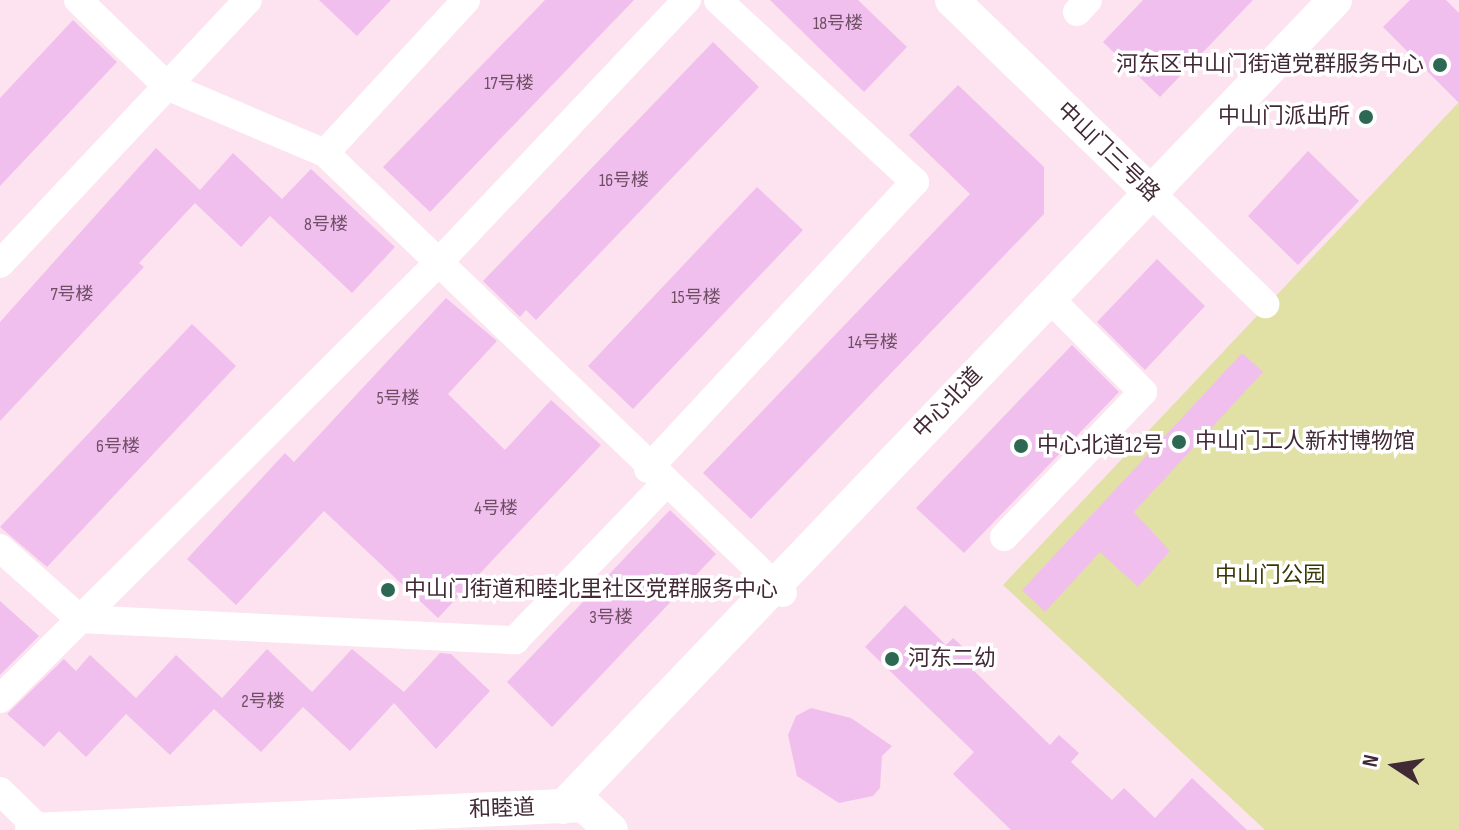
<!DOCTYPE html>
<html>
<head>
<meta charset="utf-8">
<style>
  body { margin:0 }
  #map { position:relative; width:1459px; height:830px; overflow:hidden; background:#fce3ef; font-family:"Sofia Sans Condensed","Noto Sans SC",sans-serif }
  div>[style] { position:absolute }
  .green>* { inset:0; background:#e1e1a6 }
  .building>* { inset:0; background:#f0bfee }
  .minor>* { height:28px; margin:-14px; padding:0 14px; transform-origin:14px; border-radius:14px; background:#fff }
  .tertiary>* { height:34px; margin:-17px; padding:0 17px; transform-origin:17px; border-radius:17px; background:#fff }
  .dots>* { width:22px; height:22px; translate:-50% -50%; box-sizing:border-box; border:4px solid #fff; border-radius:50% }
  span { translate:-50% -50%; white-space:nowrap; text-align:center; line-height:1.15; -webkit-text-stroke:7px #fff; paint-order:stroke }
  .number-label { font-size:18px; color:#6d4e63 }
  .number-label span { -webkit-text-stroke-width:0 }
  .poi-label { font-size:22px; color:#412935 }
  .right { translate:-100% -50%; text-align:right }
  .left { translate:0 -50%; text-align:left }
  .street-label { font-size:22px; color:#412935 }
  .park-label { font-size:22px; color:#393703 }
  .north { position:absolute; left:1355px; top:726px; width:80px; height:80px; -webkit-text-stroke:6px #fff; paint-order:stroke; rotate:282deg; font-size:22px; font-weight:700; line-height:32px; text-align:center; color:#412935 }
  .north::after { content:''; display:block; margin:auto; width:28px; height:36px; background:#412935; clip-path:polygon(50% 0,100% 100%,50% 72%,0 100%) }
</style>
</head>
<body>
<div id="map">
  <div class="green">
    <i style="clip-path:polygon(1459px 102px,1459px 830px,1265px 830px,1003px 585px)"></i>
  </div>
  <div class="building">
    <i style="clip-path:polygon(319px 0,391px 0,357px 36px)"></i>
    <i style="clip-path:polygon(545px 0,634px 0,430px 212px,383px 167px)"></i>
    <i style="clip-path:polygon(770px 0,858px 0,907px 47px,864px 92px)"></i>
    <i style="clip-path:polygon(1143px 0,1253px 0,1160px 97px,1103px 42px)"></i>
    <i style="clip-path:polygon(1410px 0,1446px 0,1459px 13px,1459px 103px,1383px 27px)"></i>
    <i style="clip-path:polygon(73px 20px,117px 62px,0 186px,0 98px)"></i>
    <i style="clip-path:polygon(713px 42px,759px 87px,536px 320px,526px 310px,520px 317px,483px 281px)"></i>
    <i style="clip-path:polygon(958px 85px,1044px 167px,1044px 214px,751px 519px,703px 473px,970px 194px,909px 135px)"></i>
    <i style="clip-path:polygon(156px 148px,200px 190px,233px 153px,282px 199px,311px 169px,395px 247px,352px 293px,270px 216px,241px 247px,195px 203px,139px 263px,144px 267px,0 421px,0 322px)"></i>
    <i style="clip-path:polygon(1308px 151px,1359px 201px,1298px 265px,1248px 216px)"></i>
    <i style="clip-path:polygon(757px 187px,803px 230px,633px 409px,588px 366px)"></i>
    <i style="clip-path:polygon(1157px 259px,1205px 306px,1145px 370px,1097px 322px)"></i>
    <i style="clip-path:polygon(446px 298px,497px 341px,448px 394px,505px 450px,551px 400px,601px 445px,438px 618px,324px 511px,236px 605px,187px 559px,285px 453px,294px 462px)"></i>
    <i style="clip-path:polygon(192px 324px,236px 366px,47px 567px,0 527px)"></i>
    <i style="clip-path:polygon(1072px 345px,1119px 392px,964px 553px,916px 508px)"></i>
    <i style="clip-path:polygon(1242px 353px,1263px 372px,1134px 512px,1170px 551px,1138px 587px,1100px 552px,1045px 612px,1022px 590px)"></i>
    <i style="clip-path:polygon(670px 510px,716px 554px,552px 727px,507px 682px)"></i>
    <i style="clip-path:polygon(0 601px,39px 636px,0 675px)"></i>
    <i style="clip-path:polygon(905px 605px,946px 645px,953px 638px,973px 656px,966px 663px,1050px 745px,1059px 735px,1079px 753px,1071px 762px,1112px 800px,1124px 788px,1155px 818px,1192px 778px,1247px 830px,1011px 830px,953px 774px,974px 752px,865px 647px)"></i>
    <i style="clip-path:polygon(267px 649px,312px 692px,352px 649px,404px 692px,440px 653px,451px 654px,490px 691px,436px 749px,394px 703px,350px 751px,303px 707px,261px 752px,214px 709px,170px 755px,126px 714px,86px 757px,59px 731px,44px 747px,7px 714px,64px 659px,76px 671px,90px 655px,136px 698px,176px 655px,222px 698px)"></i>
    <i style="clip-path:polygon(811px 708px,851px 718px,892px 746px,882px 756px,880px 788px,873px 796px,839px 803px,797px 776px,788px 735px,796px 716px)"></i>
  </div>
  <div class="minor">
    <i style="left:78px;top:0;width:124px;rotate:44deg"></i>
    <i style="left:167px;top:86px;width:172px;rotate:23deg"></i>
    <i style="left:325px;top:153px;width:635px;rotate:43.85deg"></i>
    <i style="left:1077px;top:12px;width:16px;rotate:-47deg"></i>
    <i style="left:325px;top:153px;width:208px;rotate:-47.3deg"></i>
    <i style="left:1150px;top:192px;width:161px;rotate:44.2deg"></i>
    <i style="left:0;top:264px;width:362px;rotate:-46.8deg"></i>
    <i style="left:648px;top:469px;width:392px;rotate:-47.1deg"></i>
    <i style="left:915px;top:182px;width:268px;rotate:-137.3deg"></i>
    <i style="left:1004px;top:537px;width:201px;rotate:-46.2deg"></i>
    <i style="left:1143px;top:392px;width:133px;rotate:-135deg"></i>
    <i style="left:0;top:548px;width:107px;rotate:41.6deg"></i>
    <i style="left:80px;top:619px;width:436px;rotate:2.8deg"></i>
    <i style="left:515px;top:640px;width:215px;rotate:-46.1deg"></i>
    <i style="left:0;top:699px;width:619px;rotate:-44.87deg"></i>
    <i style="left:439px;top:262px;width:361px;rotate:-46.6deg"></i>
    <i style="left:0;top:791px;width:50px;rotate:44.2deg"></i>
  </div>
  <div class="tertiary">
    <i style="left:952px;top:0;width:276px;rotate:44.1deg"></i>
    <i style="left:584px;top:805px;width:37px;rotate:43deg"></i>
    <i style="left:563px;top:807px;width:1117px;rotate:-46.27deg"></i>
    <i style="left:32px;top:830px;width:553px;rotate:-2.59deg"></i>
  </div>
  <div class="dots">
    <i style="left:1440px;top:65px;background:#2c6853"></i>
    <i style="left:1366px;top:117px;background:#2c6853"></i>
    <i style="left:1179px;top:442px;background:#2c6853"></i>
    <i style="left:1021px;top:446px;background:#2c6853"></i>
    <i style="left:388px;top:590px;background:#2c6853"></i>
    <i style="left:892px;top:659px;background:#2c6853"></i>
  </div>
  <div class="number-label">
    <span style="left:838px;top:24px">18号楼</span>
    <span style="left:509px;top:84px">17号楼</span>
    <span style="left:624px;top:181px">16号楼</span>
    <span style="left:326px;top:225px">8号楼</span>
    <span style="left:72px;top:295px">7号楼</span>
    <span style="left:696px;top:298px">15号楼</span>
    <span style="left:873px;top:343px">14号楼</span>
    <span style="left:398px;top:399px">5号楼</span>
    <span style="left:118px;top:447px">6号楼</span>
    <span style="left:496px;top:509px">4号楼</span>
    <span style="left:611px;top:618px">3号楼</span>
    <span style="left:263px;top:702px">2号楼</span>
  </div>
  <div class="poi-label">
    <span class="right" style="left:1424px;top:65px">河东区中山门街道党群服务中心</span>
    <span class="right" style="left:1350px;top:117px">中山门派出所</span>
    <span class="left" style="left:1195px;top:442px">中山门工人新村博物馆</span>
    <span class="left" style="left:1037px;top:446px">中心北道12号</span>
    <span class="left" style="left:404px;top:590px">中山门街道和睦北里社区党群服务中心</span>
    <span class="left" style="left:908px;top:659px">河东二幼</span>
  </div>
  <div class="street-label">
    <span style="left:1108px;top:152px;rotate:44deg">中山门三号路</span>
    <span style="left:948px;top:403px;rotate:-46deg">中心北道</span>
    <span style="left:502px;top:809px;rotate:-2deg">和睦道</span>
  </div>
  <div class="park-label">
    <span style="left:1270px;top:576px">中山门公园</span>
  </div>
  <div class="north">N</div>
</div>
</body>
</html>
